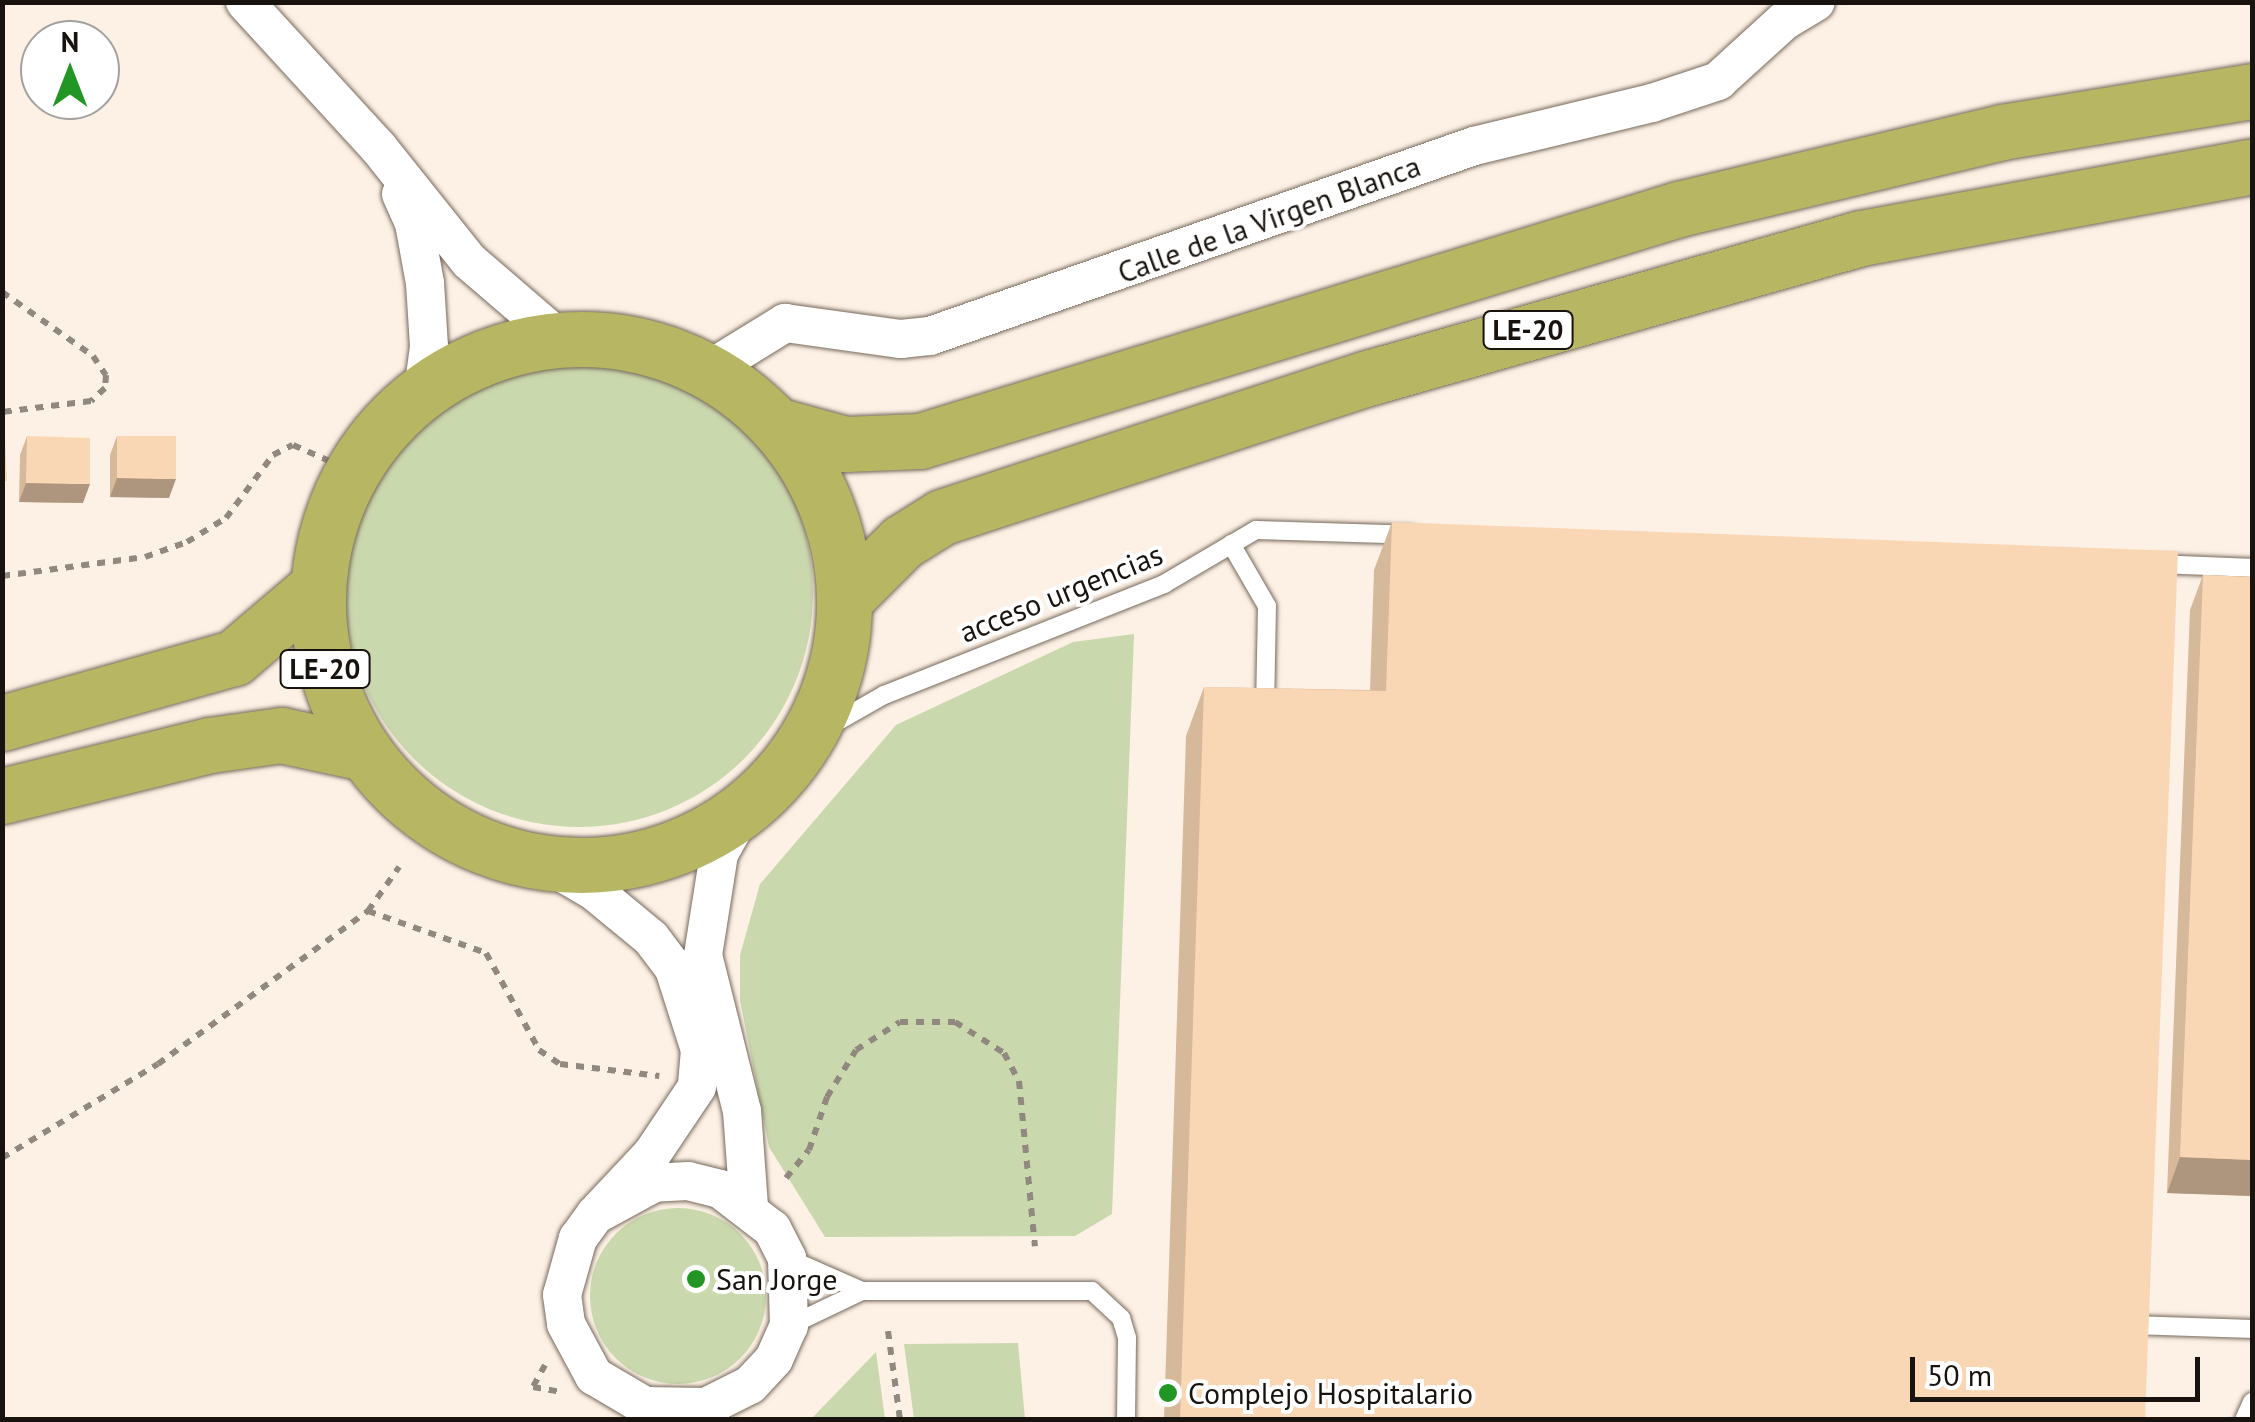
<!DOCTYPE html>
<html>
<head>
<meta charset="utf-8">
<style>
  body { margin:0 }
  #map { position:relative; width:2255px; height:1422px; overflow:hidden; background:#fdf1e5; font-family:"PT Sans",sans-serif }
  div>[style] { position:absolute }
  .green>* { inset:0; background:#cad8ad }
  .round { border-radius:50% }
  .path>* { height:6px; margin-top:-3px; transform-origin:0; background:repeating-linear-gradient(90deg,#91887f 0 8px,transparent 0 16px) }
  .roads { filter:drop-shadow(0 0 2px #76695c) drop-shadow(0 0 2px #76695c) }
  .service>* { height:18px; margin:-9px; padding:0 9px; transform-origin:9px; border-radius:9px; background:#fff }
  .minor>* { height:38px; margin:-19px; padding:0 19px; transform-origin:19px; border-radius:19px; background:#fff }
  .trunk>* { height:55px; margin:-27.5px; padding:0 27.5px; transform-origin:27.5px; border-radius:27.5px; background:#b6b663 }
  .trunk>.ring { margin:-27.5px; padding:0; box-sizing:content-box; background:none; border:55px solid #b6b663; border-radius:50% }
  .wall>* { inset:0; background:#d6b89b }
  .shaded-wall>* { inset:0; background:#ae967e }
  .building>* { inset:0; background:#f9d6b4 }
  .dots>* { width:28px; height:28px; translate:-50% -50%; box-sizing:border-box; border:5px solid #fff; border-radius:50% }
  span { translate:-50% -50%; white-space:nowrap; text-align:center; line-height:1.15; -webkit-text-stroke:8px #fff; paint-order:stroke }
  .shield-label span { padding:2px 8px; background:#fff; border:2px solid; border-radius:8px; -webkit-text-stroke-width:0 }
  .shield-label { font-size:28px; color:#18130e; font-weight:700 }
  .street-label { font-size:30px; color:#18130e }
  .poi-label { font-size:30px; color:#18130e }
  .left { translate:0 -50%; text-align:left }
  .frame { position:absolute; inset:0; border:5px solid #18130e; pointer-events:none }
  .north { position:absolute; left:20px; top:20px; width:100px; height:100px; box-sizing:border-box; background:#fff; border:2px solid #a3a19f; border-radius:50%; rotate:0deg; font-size:28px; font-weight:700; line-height:40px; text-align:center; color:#18130e }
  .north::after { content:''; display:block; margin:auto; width:35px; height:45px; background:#229624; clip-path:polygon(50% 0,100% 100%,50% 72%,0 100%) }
  .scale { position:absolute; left:1910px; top:1357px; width:290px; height:45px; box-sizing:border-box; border:5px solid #18130e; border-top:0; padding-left:12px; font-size:30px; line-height:35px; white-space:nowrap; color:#18130e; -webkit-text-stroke:8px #fff; paint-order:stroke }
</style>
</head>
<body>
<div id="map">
  <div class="green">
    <i class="round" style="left:345px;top:359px;width:468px;height:468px"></i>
    <i style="clip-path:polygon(1134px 634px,1112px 1214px,1075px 1236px,825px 1237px,769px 1147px,740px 1000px,740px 955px,760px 884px,896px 725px,1073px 642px)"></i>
    <i class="round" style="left:590px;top:1208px;width:176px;height:176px"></i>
    <i style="clip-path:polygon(1018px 1343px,1025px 1419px,914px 1419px,904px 1344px)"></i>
    <i style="clip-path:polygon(876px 1352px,885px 1419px,811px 1419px)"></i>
  </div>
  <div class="path">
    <i style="left:2px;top:292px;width:111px;rotate:35.1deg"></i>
    <i style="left:93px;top:356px;width:23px;rotate:56deg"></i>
    <i style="left:106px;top:375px;width:13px;rotate:94deg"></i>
    <i style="left:105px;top:388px;width:19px;rotate:137deg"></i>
    <i style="left:91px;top:401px;width:90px;rotate:173deg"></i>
    <i style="left:2px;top:576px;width:144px;rotate:-7.6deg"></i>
    <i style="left:145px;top:557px;width:45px;rotate:-19.7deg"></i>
    <i style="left:187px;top:542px;width:46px;rotate:-31.6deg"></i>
    <i style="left:226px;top:518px;width:79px;rotate:-53.3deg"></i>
    <i style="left:273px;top:455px;width:22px;rotate:-27deg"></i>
    <i style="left:293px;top:445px;width:64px;rotate:23.8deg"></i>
    <i style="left:368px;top:911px;width:125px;rotate:19.6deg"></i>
    <i style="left:486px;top:953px;width:111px;rotate:61.3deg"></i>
    <i style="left:539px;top:1050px;width:25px;rotate:34deg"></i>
    <i style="left:560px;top:1064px;width:100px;rotate:6.9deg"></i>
    <i style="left:2px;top:1158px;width:182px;rotate:-31.1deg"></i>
    <i style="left:158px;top:1064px;width:260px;rotate:-36.1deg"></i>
    <i style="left:368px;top:911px;width:54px;rotate:-54.8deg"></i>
    <i style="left:786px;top:1178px;width:36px;rotate:-51deg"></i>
    <i style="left:809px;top:1150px;width:56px;rotate:-71.2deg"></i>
    <i style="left:827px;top:1097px;width:55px;rotate:-58.3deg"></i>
    <i style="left:856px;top:1050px;width:52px;rotate:-32.5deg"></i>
    <i style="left:900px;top:1022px;width:55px"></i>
    <i style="left:955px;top:1022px;width:58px;rotate:32.3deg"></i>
    <i style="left:1004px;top:1053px;width:32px;rotate:62deg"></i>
    <i style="left:1019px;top:1081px;width:166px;rotate:84.5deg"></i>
    <i style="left:888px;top:1331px;width:90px;rotate:82.3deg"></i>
    <i style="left:545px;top:1365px;width:25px;rotate:119deg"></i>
    <i style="left:533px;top:1387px;width:28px;rotate:10deg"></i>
  </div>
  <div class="roads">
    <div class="service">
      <i style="left:1231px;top:544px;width:72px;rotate:59.9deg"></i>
      <i style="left:1267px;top:606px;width:103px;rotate:91.1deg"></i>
      <i style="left:2157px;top:564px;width:95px;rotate:2.4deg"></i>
      <i style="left:805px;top:740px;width:91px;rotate:-29.7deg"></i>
      <i style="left:884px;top:695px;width:301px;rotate:-21.6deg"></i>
      <i style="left:1164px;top:584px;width:107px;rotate:-30.4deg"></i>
      <i style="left:1256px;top:530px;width:155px;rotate:1.8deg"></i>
      <i style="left:787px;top:1258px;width:82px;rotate:23.7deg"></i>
      <i style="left:2133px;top:1325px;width:119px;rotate:1.9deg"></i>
      <i style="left:789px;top:1326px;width:81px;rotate:-25.6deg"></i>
      <i style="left:862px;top:1291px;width:230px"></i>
      <i style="left:1092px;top:1291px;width:40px;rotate:43deg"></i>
      <i style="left:1121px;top:1318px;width:21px;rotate:73deg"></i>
      <i style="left:1127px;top:1338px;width:82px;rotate:90.7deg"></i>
      <i style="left:2244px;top:1420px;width:20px;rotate:-66deg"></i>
    </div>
    <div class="minor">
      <i style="left:245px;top:2px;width:197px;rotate:47.5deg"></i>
      <i style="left:378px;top:147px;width:146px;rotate:51.4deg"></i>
      <i style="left:469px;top:261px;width:121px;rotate:40.7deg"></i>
      <i style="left:401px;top:194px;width:32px;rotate:66deg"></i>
      <i style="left:414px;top:223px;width:61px;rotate:79.6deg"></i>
      <i style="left:425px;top:283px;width:64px;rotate:86.4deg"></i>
      <i style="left:429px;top:347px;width:44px;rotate:97.8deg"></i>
      <i style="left:707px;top:371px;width:92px;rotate:-31.6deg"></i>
      <i style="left:785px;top:323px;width:117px;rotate:7.9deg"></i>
      <i style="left:901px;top:339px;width:29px;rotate:-6deg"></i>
      <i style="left:930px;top:336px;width:576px;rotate:-19.25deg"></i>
      <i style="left:1474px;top:146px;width:183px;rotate:-13.6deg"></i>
      <i style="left:1652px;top:103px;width:70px;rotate:-18.4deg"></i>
      <i style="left:1718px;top:81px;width:89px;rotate:-42.3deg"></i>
      <i style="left:1784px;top:21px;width:37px;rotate:-31deg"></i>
      <i style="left:744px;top:809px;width:51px;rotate:119.1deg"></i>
      <i style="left:719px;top:854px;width:102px;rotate:99deg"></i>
      <i style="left:703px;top:955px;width:161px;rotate:76deg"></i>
      <i style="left:742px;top:1111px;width:95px;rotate:85.8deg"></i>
      <i style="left:546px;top:863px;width:56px;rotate:30.3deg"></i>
      <i style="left:594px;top:891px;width:74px;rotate:39.5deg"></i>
      <i style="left:651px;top:938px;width:39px;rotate:53deg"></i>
      <i style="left:674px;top:969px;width:85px;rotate:72.2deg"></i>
      <i style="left:700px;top:1050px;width:37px;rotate:95deg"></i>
      <i style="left:697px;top:1087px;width:81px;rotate:123.9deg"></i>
      <i style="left:652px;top:1154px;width:83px;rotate:133.1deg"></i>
      <i style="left:595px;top:1215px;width:29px;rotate:126deg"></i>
      <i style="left:578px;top:1238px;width:59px;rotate:105.7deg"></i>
      <i style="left:562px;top:1295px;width:29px;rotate:82deg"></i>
      <i style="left:566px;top:1324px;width:59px;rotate:61.7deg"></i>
      <i style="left:594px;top:1376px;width:59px;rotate:30.5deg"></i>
      <i style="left:645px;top:1406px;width:61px;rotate:0.9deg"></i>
      <i style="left:706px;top:1407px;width:49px;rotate:-26.6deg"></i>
      <i style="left:750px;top:1385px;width:35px;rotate:-47deg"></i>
      <i style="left:774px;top:1359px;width:36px;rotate:-66deg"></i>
      <i style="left:789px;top:1326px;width:68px;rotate:-91.7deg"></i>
      <i style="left:787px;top:1258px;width:33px;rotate:-117deg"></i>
      <i style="left:772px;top:1229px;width:66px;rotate:-142.4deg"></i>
      <i style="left:720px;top:1189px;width:33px;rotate:-166deg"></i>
      <i style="left:688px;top:1181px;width:34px;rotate:177deg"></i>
      <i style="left:654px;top:1183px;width:67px;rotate:151.5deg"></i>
    </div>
    <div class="trunk">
      <i class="ring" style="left:318px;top:339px;width:471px;height:471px"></i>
      <i style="left:776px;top:425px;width:72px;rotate:15.4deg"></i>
      <i style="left:845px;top:444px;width:75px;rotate:-2.3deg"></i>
      <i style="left:920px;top:441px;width:794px;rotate:-17deg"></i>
      <i style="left:1679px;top:209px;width:332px;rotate:-13.4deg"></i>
      <i style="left:2002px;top:132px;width:253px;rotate:-9.3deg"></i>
      <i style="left:845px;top:599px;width:81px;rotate:-45deg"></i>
      <i style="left:902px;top:542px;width:47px;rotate:-32deg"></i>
      <i style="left:942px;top:517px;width:448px;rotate:-18.1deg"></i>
      <i style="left:1368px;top:378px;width:512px;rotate:-15.85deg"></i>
      <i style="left:1861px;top:238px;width:398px;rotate:-10.4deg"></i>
      <i style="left:2px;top:723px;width:241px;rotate:-15.7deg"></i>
      <i style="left:234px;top:658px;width:109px;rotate:-40.5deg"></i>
      <i style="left:2px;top:796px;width:214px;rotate:-13.8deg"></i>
      <i style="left:210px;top:745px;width:72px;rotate:-8deg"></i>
      <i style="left:281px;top:735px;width:85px;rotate:12.2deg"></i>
    </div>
  </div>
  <div class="wall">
    <i style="clip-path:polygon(27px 436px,83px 503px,19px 502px,20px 455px)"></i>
    <i style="clip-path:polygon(117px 436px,169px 498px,110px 497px,110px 455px)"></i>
    <i style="clip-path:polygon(1392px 522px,2145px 1420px,1164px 1420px,1186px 736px,1204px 687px,1370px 690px,1374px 570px)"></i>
    <i style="clip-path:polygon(2203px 575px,2252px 577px,2252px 1196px,2167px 1193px,2190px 610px)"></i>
  </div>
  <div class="shaded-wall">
    <i style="clip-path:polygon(117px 478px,176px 479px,169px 498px,110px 497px)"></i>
    <i style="clip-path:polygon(26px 483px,90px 484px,83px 503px,19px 502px)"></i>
    <i style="clip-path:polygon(2180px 1157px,2252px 1160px,2252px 1196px,2167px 1193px)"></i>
  </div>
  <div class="building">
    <i style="clip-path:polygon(2px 436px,5px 436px,7px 481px,2px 481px)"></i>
    <i style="clip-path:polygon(27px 436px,90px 438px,90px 484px,26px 483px)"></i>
    <i style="clip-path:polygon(117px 436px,176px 436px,176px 479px,117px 478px)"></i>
    <i style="clip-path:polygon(1392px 522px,2178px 551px,2145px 1420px,1180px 1420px,1204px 687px,1386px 691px)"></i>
    <i style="clip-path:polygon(2203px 575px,2252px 577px,2252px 1160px,2180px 1157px)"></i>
  </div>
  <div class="dots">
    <i style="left:696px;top:1279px;background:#229624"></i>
    <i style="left:1168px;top:1393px;background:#229624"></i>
  </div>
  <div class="shield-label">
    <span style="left:1528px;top:330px">LE-20</span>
    <span style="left:325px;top:669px">LE-20</span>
  </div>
  <div class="street-label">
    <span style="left:1269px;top:219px;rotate:-20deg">Calle de la Virgen Blanca</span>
    <span style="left:1061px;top:593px;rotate:-22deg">acceso urgencias</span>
  </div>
  <div class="poi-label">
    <span class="left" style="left:716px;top:1279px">San Jorge</span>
    <span class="left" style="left:1188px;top:1393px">Complejo Hospitalario</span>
  </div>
  <div class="frame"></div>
  <div class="north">N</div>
  <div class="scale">50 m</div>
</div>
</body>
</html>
